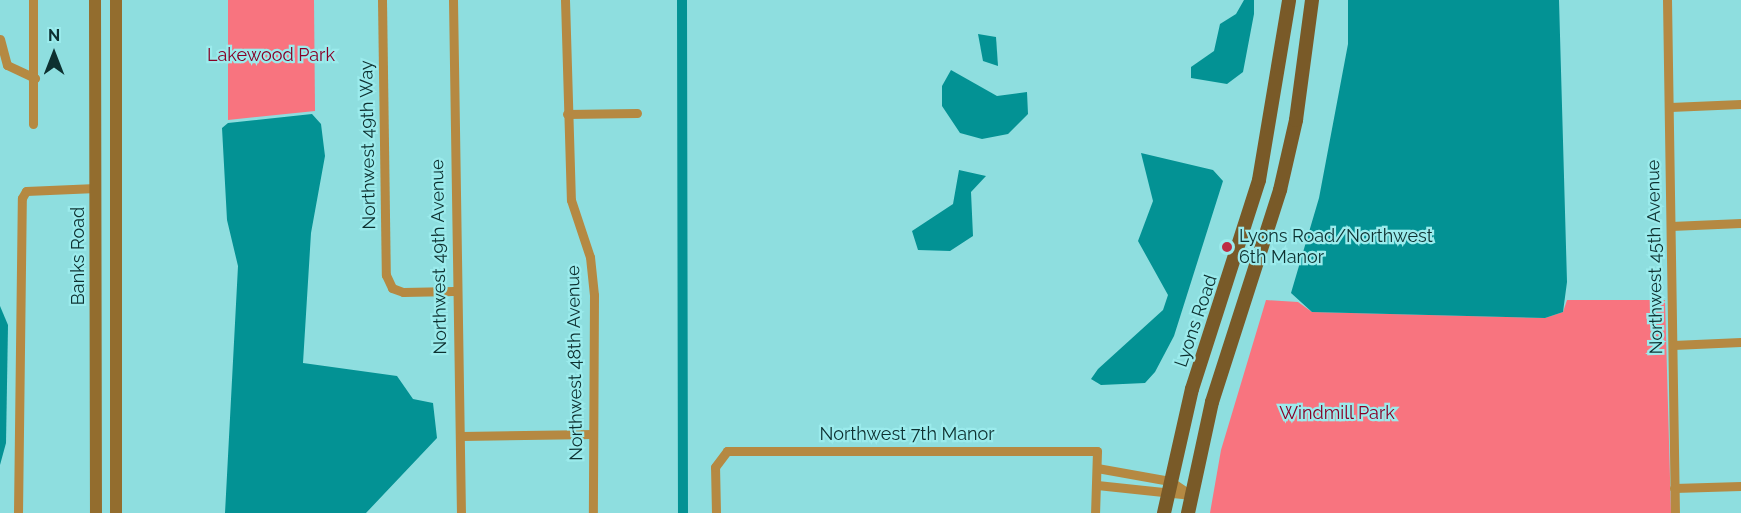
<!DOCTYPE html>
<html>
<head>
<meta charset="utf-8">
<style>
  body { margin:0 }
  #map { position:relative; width:1741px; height:513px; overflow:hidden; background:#8ededf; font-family:Raleway,sans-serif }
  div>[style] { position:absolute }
  .green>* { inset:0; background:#f8747f }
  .water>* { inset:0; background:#039294 }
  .canal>* { height:10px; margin:-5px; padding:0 5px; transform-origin:5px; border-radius:5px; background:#039294 }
  .street>* { height:9px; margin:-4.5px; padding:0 4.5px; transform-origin:4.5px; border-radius:4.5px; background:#b58942 }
  .secondary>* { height:12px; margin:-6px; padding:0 6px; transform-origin:6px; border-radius:6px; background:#936d2e }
  .primary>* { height:14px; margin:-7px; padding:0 7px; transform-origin:7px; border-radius:7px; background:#795a28 }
  .dots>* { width:16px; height:16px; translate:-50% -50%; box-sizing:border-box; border:3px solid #9bebec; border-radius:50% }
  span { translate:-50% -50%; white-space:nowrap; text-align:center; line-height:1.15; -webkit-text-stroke:4.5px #9bebec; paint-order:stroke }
  .park-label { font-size:18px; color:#880026 }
  .street-label { font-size:18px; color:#0d3030 }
  .poi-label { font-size:18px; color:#0d3030 }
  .left { translate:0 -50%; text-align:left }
  .north { position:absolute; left:24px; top:24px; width:60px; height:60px; -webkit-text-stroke:4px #9bebec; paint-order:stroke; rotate:0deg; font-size:16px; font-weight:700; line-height:24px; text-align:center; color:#0d3030 }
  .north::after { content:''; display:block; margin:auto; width:21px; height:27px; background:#0d3030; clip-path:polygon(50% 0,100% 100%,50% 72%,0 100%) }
</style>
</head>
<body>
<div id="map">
  <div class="green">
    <i style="clip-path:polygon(228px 0,314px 0,315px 111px,228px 120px)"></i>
    <i style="clip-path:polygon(1266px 300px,1298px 302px,1312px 312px,1545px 318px,1563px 312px,1567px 300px,1665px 300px,1671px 513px,1210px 513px,1221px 450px)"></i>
  </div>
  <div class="water">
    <i style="clip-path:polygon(1244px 0,1254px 0,1254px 14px,1243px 72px,1227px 84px,1191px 78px,1191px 67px,1214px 51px,1220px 24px,1236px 14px)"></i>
    <i style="clip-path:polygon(1348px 0,1559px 0,1567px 282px,1563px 312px,1545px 318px,1312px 312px,1291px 293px,1319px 198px,1348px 44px)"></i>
    <i style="clip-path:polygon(978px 34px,996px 37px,998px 66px,983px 61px)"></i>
    <i style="clip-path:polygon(951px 70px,997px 96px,1027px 92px,1028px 114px,1008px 134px,982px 139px,960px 133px,942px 106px,942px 86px)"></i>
    <i style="clip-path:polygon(312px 114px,321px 124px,325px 156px,311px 233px,303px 363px,397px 376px,413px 399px,433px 403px,437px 438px,366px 513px,225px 513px,238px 266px,227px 220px,222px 128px,228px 123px)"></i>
    <i style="clip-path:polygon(1141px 153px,1213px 170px,1223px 181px,1174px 336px,1155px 372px,1145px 383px,1101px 385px,1091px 379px,1098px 369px,1163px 310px,1168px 295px,1138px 241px,1153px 201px)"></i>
    <i style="clip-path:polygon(959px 170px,986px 176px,971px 192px,973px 236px,950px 251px,918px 250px,912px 231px,953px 204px)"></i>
    <i style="clip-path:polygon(0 306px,8px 325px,6px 443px,0 465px)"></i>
  </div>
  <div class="canal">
    <i style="left:682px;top:0;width:513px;rotate:89.89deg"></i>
  </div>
  <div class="street">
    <i style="left:33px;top:0;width:124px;rotate:90deg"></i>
    <i style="left:382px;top:0;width:275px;rotate:89.2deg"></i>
    <i style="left:386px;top:275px;width:14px;rotate:65deg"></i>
    <i style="left:392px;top:288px;width:12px;rotate:20deg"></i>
    <i style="left:403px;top:292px;width:51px;rotate:-1.1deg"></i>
    <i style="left:453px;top:0;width:513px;rotate:89.11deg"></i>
    <i style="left:565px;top:0;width:200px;rotate:88.3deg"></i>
    <i style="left:571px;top:200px;width:60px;rotate:71.6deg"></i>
    <i style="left:590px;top:257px;width:38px;rotate:84deg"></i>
    <i style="left:594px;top:295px;width:218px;rotate:90.3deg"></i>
    <i style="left:1667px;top:0;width:513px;rotate:89.11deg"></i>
    <i style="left:0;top:39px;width:27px;rotate:75deg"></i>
    <i style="left:7px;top:65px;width:31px;rotate:25deg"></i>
    <i style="left:1670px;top:107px;width:71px;rotate:-2.4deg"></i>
    <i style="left:567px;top:114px;width:70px;rotate:-0.8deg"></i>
    <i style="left:1671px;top:226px;width:70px;rotate:-2.5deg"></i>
    <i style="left:1673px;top:345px;width:68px;rotate:-2.5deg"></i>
    <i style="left:461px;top:436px;width:132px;rotate:-0.9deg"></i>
    <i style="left:1097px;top:468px;width:74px;rotate:10.1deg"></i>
    <i style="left:1170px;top:481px;width:25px;rotate:34deg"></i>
    <i style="left:1097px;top:485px;width:95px;rotate:6.1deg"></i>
    <i style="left:1674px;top:488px;width:67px;rotate:-1.7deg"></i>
    <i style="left:18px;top:513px;width:315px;rotate:-89.3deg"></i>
    <i style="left:22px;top:198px;width:8px;rotate:-60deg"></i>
    <i style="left:26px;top:191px;width:70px;rotate:-2.5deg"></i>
    <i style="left:716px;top:513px;width:46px;rotate:-91.2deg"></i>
    <i style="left:715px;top:467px;width:20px;rotate:-53deg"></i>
    <i style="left:727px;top:451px;width:370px"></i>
    <i style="left:1097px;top:451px;width:62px;rotate:91.8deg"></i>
  </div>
  <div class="secondary">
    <i style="left:95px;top:0;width:513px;rotate:89.89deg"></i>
    <i style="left:116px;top:0;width:513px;rotate:90deg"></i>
  </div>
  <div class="primary">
    <i style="left:1164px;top:513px;width:127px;rotate:-77.3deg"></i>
    <i style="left:1192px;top:389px;width:219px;rotate:-72.2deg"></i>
    <i style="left:1259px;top:180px;width:182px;rotate:-80.5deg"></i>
    <i style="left:1188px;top:513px;width:114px;rotate:-77.8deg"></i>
    <i style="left:1212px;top:402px;width:223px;rotate:-72.2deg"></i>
    <i style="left:1280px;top:190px;width:72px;rotate:-77.1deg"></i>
    <i style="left:1296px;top:120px;width:121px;rotate:-82.4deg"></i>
  </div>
  <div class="dots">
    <i style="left:1227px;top:247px;background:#bd2c44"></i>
  </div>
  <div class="park-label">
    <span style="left:271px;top:55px">Lakewood Park</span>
    <span style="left:1337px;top:413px">Windmill Park</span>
  </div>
  <div class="street-label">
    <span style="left:368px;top:145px;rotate:-91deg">Northwest 49th Way</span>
    <span style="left:78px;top:256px;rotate:-90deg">Banks Road</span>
    <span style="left:439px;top:257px;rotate:-91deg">Northwest 49th Avenue</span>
    <span style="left:1655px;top:257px;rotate:-91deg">Northwest 45th Avenue</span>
    <span style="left:1196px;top:321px;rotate:-71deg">Lyons Road</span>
    <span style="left:575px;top:363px;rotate:-91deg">Northwest 48th Avenue</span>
    <span style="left:907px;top:434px">Northwest 7th Manor</span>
  </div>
  <div class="poi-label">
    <span class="left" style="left:1239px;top:247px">Lyons Road/Northwest<br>6th Manor</span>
  </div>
  <div class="north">N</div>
</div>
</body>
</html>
